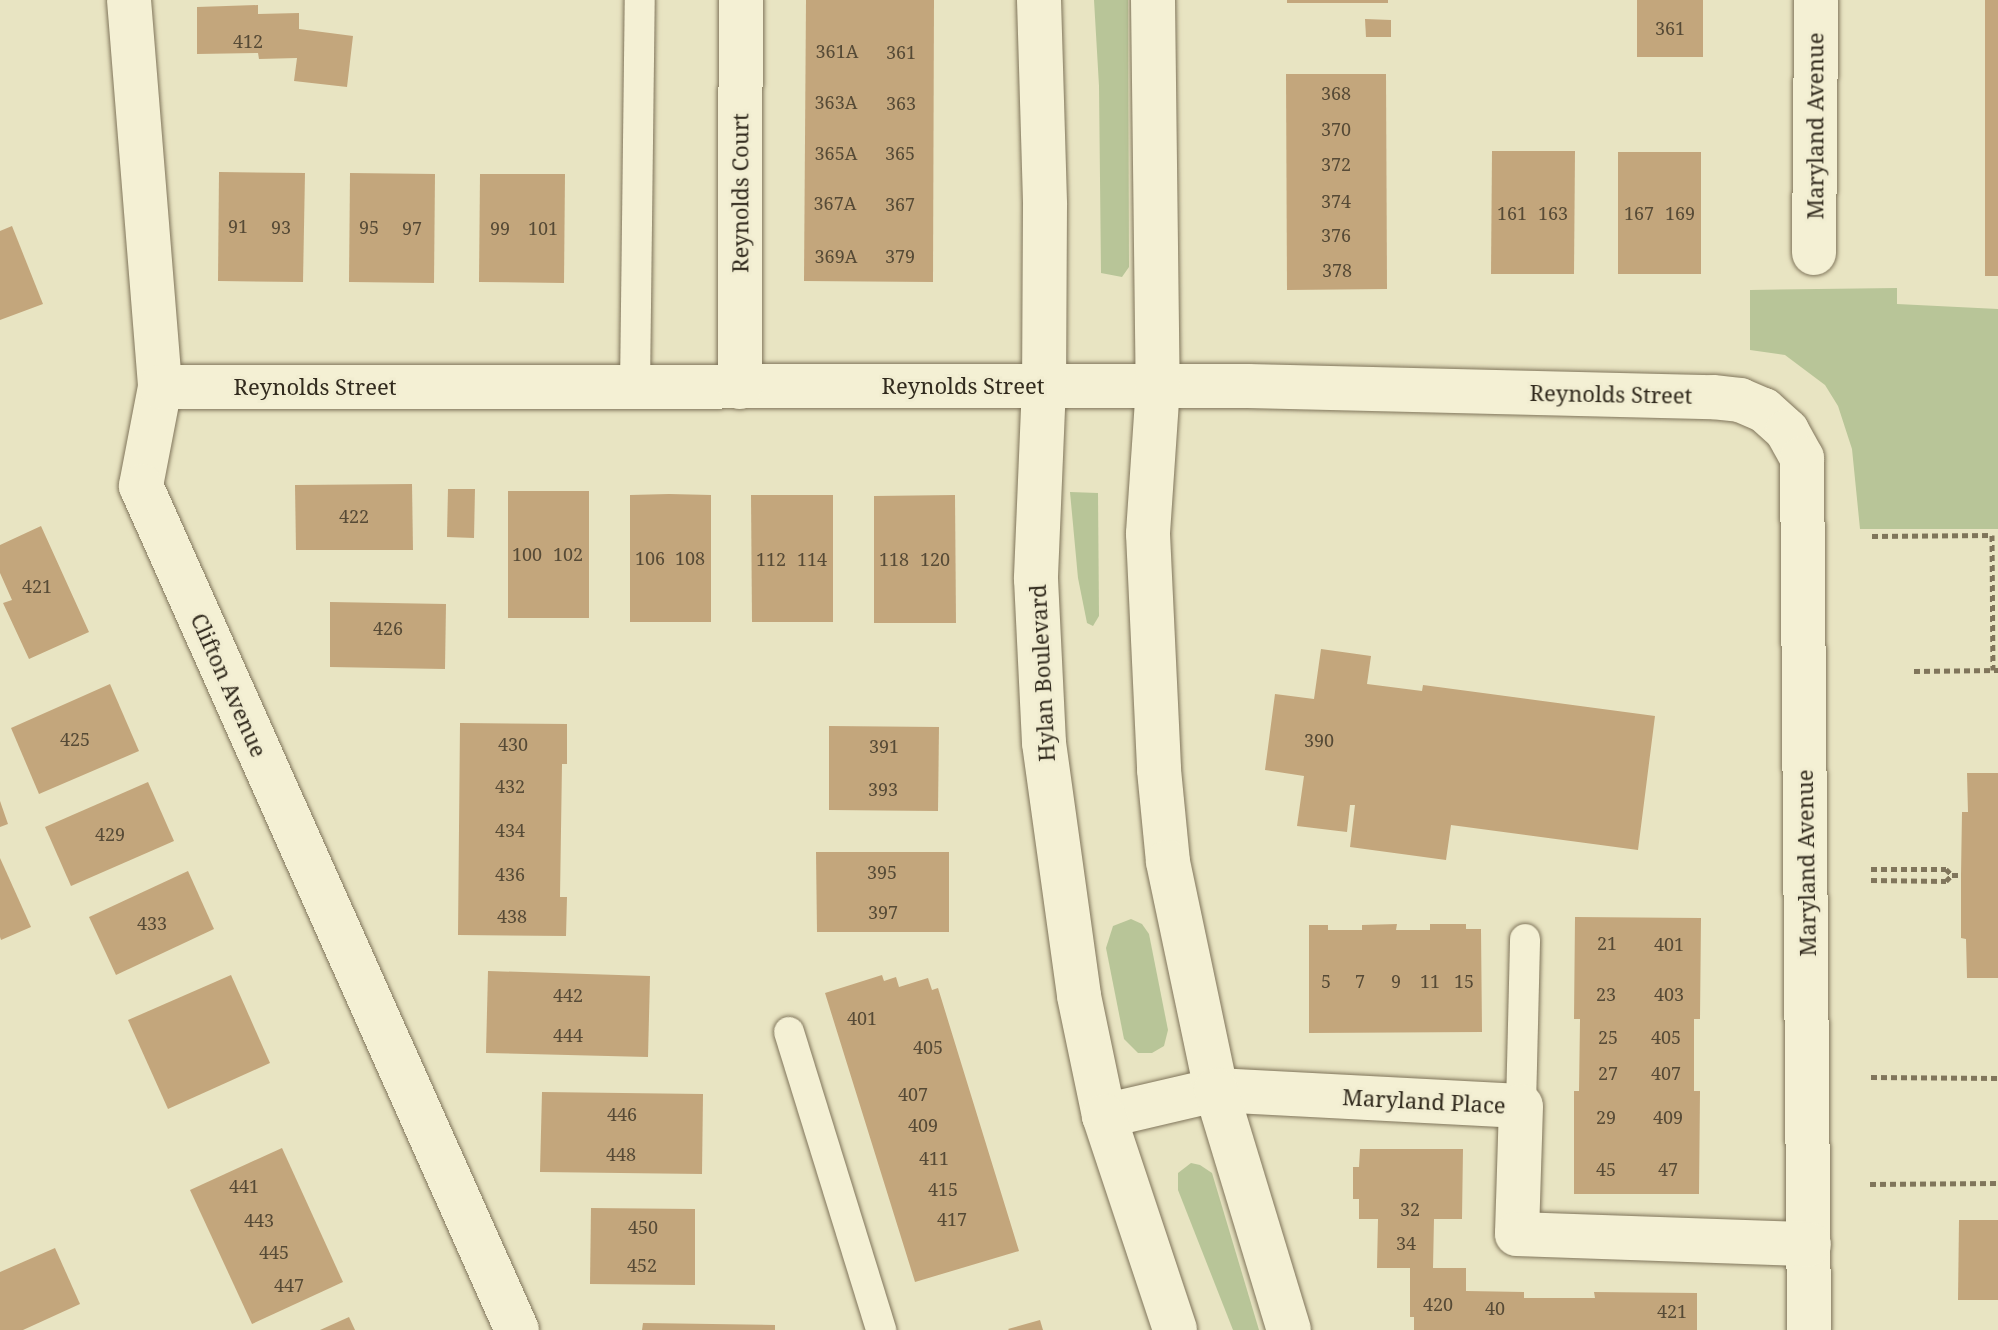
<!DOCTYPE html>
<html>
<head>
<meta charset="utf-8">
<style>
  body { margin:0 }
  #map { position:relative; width:1998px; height:1330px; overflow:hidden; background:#e8e4c2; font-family:"Noto Serif",serif }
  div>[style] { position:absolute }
  .green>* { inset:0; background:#b8c598 }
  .building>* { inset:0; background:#c3a67c }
  .path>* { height:5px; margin-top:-2.5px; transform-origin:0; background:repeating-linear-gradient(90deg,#80755b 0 6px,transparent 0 10px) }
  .roads { filter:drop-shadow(0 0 2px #80755b) drop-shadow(0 0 2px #80755b) }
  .service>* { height:30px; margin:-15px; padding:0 15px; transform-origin:15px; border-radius:15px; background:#f4f0d4 }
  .minor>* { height:44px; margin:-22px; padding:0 22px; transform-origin:22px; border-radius:22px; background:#f4f0d4 }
  .secondary>* { height:44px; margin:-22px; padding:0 22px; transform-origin:22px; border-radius:22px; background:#f4f0d4 }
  span { translate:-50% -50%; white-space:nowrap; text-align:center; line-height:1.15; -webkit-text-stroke:6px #f1edd1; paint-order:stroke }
  .number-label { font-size:18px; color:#564a36 }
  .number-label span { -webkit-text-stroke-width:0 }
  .street-label { font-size:22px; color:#322b1e }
</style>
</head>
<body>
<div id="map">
  <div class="green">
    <i style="clip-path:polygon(1094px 0,1128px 0,1129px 267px,1122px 277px,1101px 273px,1099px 86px)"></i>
    <i style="clip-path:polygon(1897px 288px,1897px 304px,1998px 309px,1998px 529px,1860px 529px,1852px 449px,1838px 406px,1825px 385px,1785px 355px,1750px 350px,1750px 290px)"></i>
    <i style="clip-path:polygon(1070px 492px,1098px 493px,1099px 616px,1093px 626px,1087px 623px,1078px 578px)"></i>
    <i style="clip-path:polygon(1131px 919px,1142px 924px,1149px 934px,1168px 1030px,1164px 1046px,1152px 1053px,1138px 1053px,1124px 1039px,1106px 948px,1113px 926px)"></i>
    <i style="clip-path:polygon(1191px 1163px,1200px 1165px,1212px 1173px,1259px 1330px,1233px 1330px,1178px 1190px,1178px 1173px)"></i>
  </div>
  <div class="building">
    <i style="clip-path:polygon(806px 0,934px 0,933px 282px,804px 281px)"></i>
    <i style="clip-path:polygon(1287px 0,1388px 0,1388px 3px,1287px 3px)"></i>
    <i style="clip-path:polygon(1637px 0,1703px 0,1703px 57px,1637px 57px)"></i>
    <i style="clip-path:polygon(1985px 0,1998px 0,1998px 276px,1985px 276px)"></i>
    <i style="clip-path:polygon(258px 5px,258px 14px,299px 13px,299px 29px,353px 36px,347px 87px,294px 81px,297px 58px,259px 59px,258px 53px,197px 54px,197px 7px)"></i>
    <i style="clip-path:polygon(1365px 19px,1391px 20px,1391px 37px,1366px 37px)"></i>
    <i style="clip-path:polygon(1286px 74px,1386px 74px,1387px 289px,1287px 290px)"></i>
    <i style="clip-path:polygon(1492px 151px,1575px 151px,1574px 274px,1491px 274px)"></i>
    <i style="clip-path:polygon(1618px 152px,1701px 152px,1701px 274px,1618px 274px)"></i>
    <i style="clip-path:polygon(219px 172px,305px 173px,303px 282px,218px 281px)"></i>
    <i style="clip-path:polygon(350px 173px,435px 174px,434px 283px,349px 282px)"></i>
    <i style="clip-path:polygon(480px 174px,565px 174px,564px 283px,479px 282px)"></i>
    <i style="clip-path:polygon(12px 226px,43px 304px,0 320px,0 231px)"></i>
    <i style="clip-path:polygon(412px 484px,413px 550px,296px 550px,295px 485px)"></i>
    <i style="clip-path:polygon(448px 489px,475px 489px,474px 538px,447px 537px)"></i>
    <i style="clip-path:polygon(508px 491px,589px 491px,589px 618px,508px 618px)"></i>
    <i style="clip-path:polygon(669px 494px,711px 495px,711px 622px,630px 622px,630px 495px)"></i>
    <i style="clip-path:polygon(751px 495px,833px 495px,833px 622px,752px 622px)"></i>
    <i style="clip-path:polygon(955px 495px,956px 623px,874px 623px,874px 496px)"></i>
    <i style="clip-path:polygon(41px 526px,89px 632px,29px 659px,3px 603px,12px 600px,0 573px,0 545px)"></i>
    <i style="clip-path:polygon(330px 602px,446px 604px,445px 669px,330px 667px)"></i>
    <i style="clip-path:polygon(1321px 649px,1371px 656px,1367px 684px,1422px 691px,1423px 685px,1655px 716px,1638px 850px,1451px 825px,1446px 860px,1350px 847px,1355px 805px,1350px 805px,1347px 832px,1297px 826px,1304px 776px,1265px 770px,1275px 694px,1314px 699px)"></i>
    <i style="clip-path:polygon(110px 684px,139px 751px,39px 794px,11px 728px)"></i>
    <i style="clip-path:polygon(460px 723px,567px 724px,567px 764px,562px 764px,560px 897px,567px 897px,566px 936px,458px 935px)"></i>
    <i style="clip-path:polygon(829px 726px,939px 727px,938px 811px,829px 810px)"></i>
    <i style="clip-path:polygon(1967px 773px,1998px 773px,1998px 978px,1967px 978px,1966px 939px,1961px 938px,1961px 875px,1962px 812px,1968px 812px)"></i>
    <i style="clip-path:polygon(148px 782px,174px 841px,71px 886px,45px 827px)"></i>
    <i style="clip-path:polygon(0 801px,8px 824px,0 827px)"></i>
    <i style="clip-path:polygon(816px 852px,949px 852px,949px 932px,817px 932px)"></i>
    <i style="clip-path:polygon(0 858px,31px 927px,1px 940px,0 937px)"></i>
    <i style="clip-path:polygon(188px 871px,214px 929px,116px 975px,89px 917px)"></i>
    <i style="clip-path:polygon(1575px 917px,1701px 918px,1700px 1019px,1694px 1019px,1694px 1091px,1700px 1091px,1699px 1194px,1574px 1194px,1574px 1091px,1579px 1091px,1580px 1019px,1574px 1019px)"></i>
    <i style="clip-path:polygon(1397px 924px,1396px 930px,1430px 930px,1430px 924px,1466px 924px,1466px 929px,1481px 929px,1482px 1032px,1309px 1033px,1309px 925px,1328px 925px,1328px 930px,1362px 930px,1362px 925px)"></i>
    <i style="clip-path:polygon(488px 971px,650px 976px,648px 1057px,486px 1053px)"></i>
    <i style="clip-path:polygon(231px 975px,270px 1063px,168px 1109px,128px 1020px)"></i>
    <i style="clip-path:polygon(882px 975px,884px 981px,896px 977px,899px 987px,928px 978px,932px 990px,938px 988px,1019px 1251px,915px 1282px,825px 993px)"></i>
    <i style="clip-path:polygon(542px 1092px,703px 1094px,702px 1174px,540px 1172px)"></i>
    <i style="clip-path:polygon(282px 1148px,343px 1282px,252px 1324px,190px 1190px)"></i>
    <i style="clip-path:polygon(1360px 1149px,1463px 1149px,1462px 1219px,1434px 1219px,1433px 1268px,1466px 1268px,1466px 1291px,1524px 1292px,1524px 1298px,1595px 1298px,1594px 1292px,1697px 1293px,1697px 1330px,1414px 1330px,1414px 1317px,1410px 1317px,1410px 1268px,1377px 1268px,1378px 1219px,1359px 1219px,1359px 1199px,1353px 1199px,1353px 1167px,1359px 1167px)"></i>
    <i style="clip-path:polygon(591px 1208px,695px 1209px,695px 1285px,590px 1284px)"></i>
    <i style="clip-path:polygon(1959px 1220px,1998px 1220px,1998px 1300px,1958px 1300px)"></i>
    <i style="clip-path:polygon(55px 1248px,80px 1304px,23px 1330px,0 1330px,0 1272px)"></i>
    <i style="clip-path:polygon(349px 1317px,355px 1330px,320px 1330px)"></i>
    <i style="clip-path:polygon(1040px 1320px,1043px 1330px,1009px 1330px,1008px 1329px)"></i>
    <i style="clip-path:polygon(643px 1323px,775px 1325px,775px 1330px,642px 1330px)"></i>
  </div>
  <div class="path">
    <i style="left:1872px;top:536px;width:120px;rotate:-0.5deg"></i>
    <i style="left:1992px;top:535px;width:135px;rotate:89.6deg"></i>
    <i style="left:1914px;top:671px;width:84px;rotate:-0.7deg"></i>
    <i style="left:1871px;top:869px;width:75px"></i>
    <i style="left:1946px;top:869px;width:8px;rotate:45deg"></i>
    <i style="left:1952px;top:875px;width:9px"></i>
    <i style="left:1871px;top:880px;width:75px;rotate:0.8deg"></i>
    <i style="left:1946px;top:881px;width:8px;rotate:-45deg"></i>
    <i style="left:1871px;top:1077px;width:127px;rotate:0.5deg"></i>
    <i style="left:1870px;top:1184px;width:128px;rotate:-0.4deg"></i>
  </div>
  <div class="roads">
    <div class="service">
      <i style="left:635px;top:387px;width:387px;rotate:-89.3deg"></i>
      <i style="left:789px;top:1032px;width:312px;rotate:72.8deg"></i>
      <i style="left:1521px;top:1106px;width:167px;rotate:-88.6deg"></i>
    </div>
    <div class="minor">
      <i style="left:129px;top:0;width:388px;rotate:85.4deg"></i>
      <i style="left:160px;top:387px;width:101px;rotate:100.9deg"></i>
      <i style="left:141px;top:486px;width:924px;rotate:65.99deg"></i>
      <i style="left:1814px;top:253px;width:253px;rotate:-89.5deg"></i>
      <i style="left:160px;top:387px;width:1088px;rotate:-0.05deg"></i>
      <i style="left:1248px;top:386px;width:465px;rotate:1.4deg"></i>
      <i style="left:1713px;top:397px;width:27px;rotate:6deg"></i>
      <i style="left:1740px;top:400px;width:26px;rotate:23deg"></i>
      <i style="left:1764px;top:410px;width:31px;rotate:42deg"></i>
      <i style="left:1787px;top:431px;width:31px;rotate:61deg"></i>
      <i style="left:1802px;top:458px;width:872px;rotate:89.54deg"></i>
      <i style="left:740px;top:387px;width:387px;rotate:-89.9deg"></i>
      <i style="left:1104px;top:1116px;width:115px;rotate:-13.1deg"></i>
      <i style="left:1216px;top:1090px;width:305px;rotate:3deg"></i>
      <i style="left:1521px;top:1106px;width:128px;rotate:91.8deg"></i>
      <i style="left:1517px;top:1234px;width:292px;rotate:2deg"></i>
    </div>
    <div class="secondary">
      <i style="left:1039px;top:0;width:205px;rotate:88.3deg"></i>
      <i style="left:1045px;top:205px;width:180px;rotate:90.3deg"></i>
      <i style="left:1044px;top:385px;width:194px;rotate:92.4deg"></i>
      <i style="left:1036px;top:579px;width:164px;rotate:87.2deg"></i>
      <i style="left:1044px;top:743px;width:255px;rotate:82.1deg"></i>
      <i style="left:1079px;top:996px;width:123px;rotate:78.2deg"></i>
      <i style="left:1104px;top:1116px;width:225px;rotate:71.6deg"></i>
      <i style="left:1153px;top:0;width:386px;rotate:89.3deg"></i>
      <i style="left:1158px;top:386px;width:148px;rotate:93.9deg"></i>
      <i style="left:1148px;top:534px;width:236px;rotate:87.3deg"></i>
      <i style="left:1159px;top:770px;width:92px;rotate:84.4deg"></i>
      <i style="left:1168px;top:862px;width:233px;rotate:78.1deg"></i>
      <i style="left:1216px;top:1090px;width:251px;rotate:73.1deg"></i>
    </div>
  </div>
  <div class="number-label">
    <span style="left:1670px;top:28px">361</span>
    <span style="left:248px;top:41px">412</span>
    <span style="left:837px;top:51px">361A</span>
    <span style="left:901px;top:52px">361</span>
    <span style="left:1336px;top:93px">368</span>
    <span style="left:836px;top:102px">363A</span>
    <span style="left:901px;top:103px">363</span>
    <span style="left:1336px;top:129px">370</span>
    <span style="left:836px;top:153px">365A</span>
    <span style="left:900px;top:153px">365</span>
    <span style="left:1336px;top:164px">372</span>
    <span style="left:1336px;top:201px">374</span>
    <span style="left:835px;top:203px">367A</span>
    <span style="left:900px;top:204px">367</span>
    <span style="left:1512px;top:213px">161</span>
    <span style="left:1553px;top:213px">163</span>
    <span style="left:1639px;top:213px">167</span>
    <span style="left:1680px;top:213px">169</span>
    <span style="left:238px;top:226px">91</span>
    <span style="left:281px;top:227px">93</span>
    <span style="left:369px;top:227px">95</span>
    <span style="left:412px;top:228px">97</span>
    <span style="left:500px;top:228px">99</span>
    <span style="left:543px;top:228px">101</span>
    <span style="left:1336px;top:235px">376</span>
    <span style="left:836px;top:256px">369A</span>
    <span style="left:900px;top:256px">379</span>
    <span style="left:1337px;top:270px">378</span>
    <span style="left:354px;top:516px">422</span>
    <span style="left:527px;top:554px">100</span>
    <span style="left:568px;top:554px">102</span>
    <span style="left:650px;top:558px">106</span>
    <span style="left:690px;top:558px">108</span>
    <span style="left:771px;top:559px">112</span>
    <span style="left:812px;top:559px">114</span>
    <span style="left:894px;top:559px">118</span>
    <span style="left:935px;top:559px">120</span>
    <span style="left:37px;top:586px">421</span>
    <span style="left:388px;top:628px">426</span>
    <span style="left:75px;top:739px">425</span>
    <span style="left:1319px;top:740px">390</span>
    <span style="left:513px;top:744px">430</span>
    <span style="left:884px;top:746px">391</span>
    <span style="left:510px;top:786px">432</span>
    <span style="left:883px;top:789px">393</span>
    <span style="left:510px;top:830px">434</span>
    <span style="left:110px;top:834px">429</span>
    <span style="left:882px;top:872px">395</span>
    <span style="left:510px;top:874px">436</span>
    <span style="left:883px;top:912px">397</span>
    <span style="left:512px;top:916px">438</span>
    <span style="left:152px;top:923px">433</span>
    <span style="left:1607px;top:943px">21</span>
    <span style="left:1669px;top:944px">401</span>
    <span style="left:1326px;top:981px">5</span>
    <span style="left:1360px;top:981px">7</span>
    <span style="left:1396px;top:981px">9</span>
    <span style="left:1430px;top:981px">11</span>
    <span style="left:1464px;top:981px">15</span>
    <span style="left:1606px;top:994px">23</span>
    <span style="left:1669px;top:994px">403</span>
    <span style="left:568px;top:995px">442</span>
    <span style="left:862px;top:1018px">401</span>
    <span style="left:568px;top:1035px">444</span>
    <span style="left:1608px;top:1037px">25</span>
    <span style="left:1666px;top:1037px">405</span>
    <span style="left:928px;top:1047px">405</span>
    <span style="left:1608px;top:1073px">27</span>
    <span style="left:1666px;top:1073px">407</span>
    <span style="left:913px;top:1094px">407</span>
    <span style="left:622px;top:1114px">446</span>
    <span style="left:1606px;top:1117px">29</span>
    <span style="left:1668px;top:1117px">409</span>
    <span style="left:923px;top:1125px">409</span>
    <span style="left:621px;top:1154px">448</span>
    <span style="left:934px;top:1158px">411</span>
    <span style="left:1606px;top:1169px">45</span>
    <span style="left:1668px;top:1169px">47</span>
    <span style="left:244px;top:1186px">441</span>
    <span style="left:943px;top:1189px">415</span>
    <span style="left:1410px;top:1209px">32</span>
    <span style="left:952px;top:1219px">417</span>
    <span style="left:259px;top:1220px">443</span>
    <span style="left:643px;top:1227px">450</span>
    <span style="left:1406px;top:1243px">34</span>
    <span style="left:274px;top:1252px">445</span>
    <span style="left:642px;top:1265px">452</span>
    <span style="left:289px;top:1285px">447</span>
    <span style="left:1438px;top:1304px">420</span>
    <span style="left:1495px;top:1308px">40</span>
    <span style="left:1672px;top:1311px">421</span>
  </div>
  <div class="street-label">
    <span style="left:1815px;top:126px;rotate:-90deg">Maryland Avenue</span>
    <span style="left:740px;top:193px;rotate:-90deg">Reynolds Court</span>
    <span style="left:963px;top:386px">Reynolds Street</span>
    <span style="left:315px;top:387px">Reynolds Street</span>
    <span style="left:1611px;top:394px;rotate:1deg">Reynolds Street</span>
    <span style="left:1042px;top:673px;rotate:-93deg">Hylan Boulevard</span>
    <span style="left:229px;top:685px;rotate:66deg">Clifton Avenue</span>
    <span style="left:1806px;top:863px;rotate:-91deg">Maryland Avenue</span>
    <span style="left:1424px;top:1101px;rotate:3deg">Maryland Place</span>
  </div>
</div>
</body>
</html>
